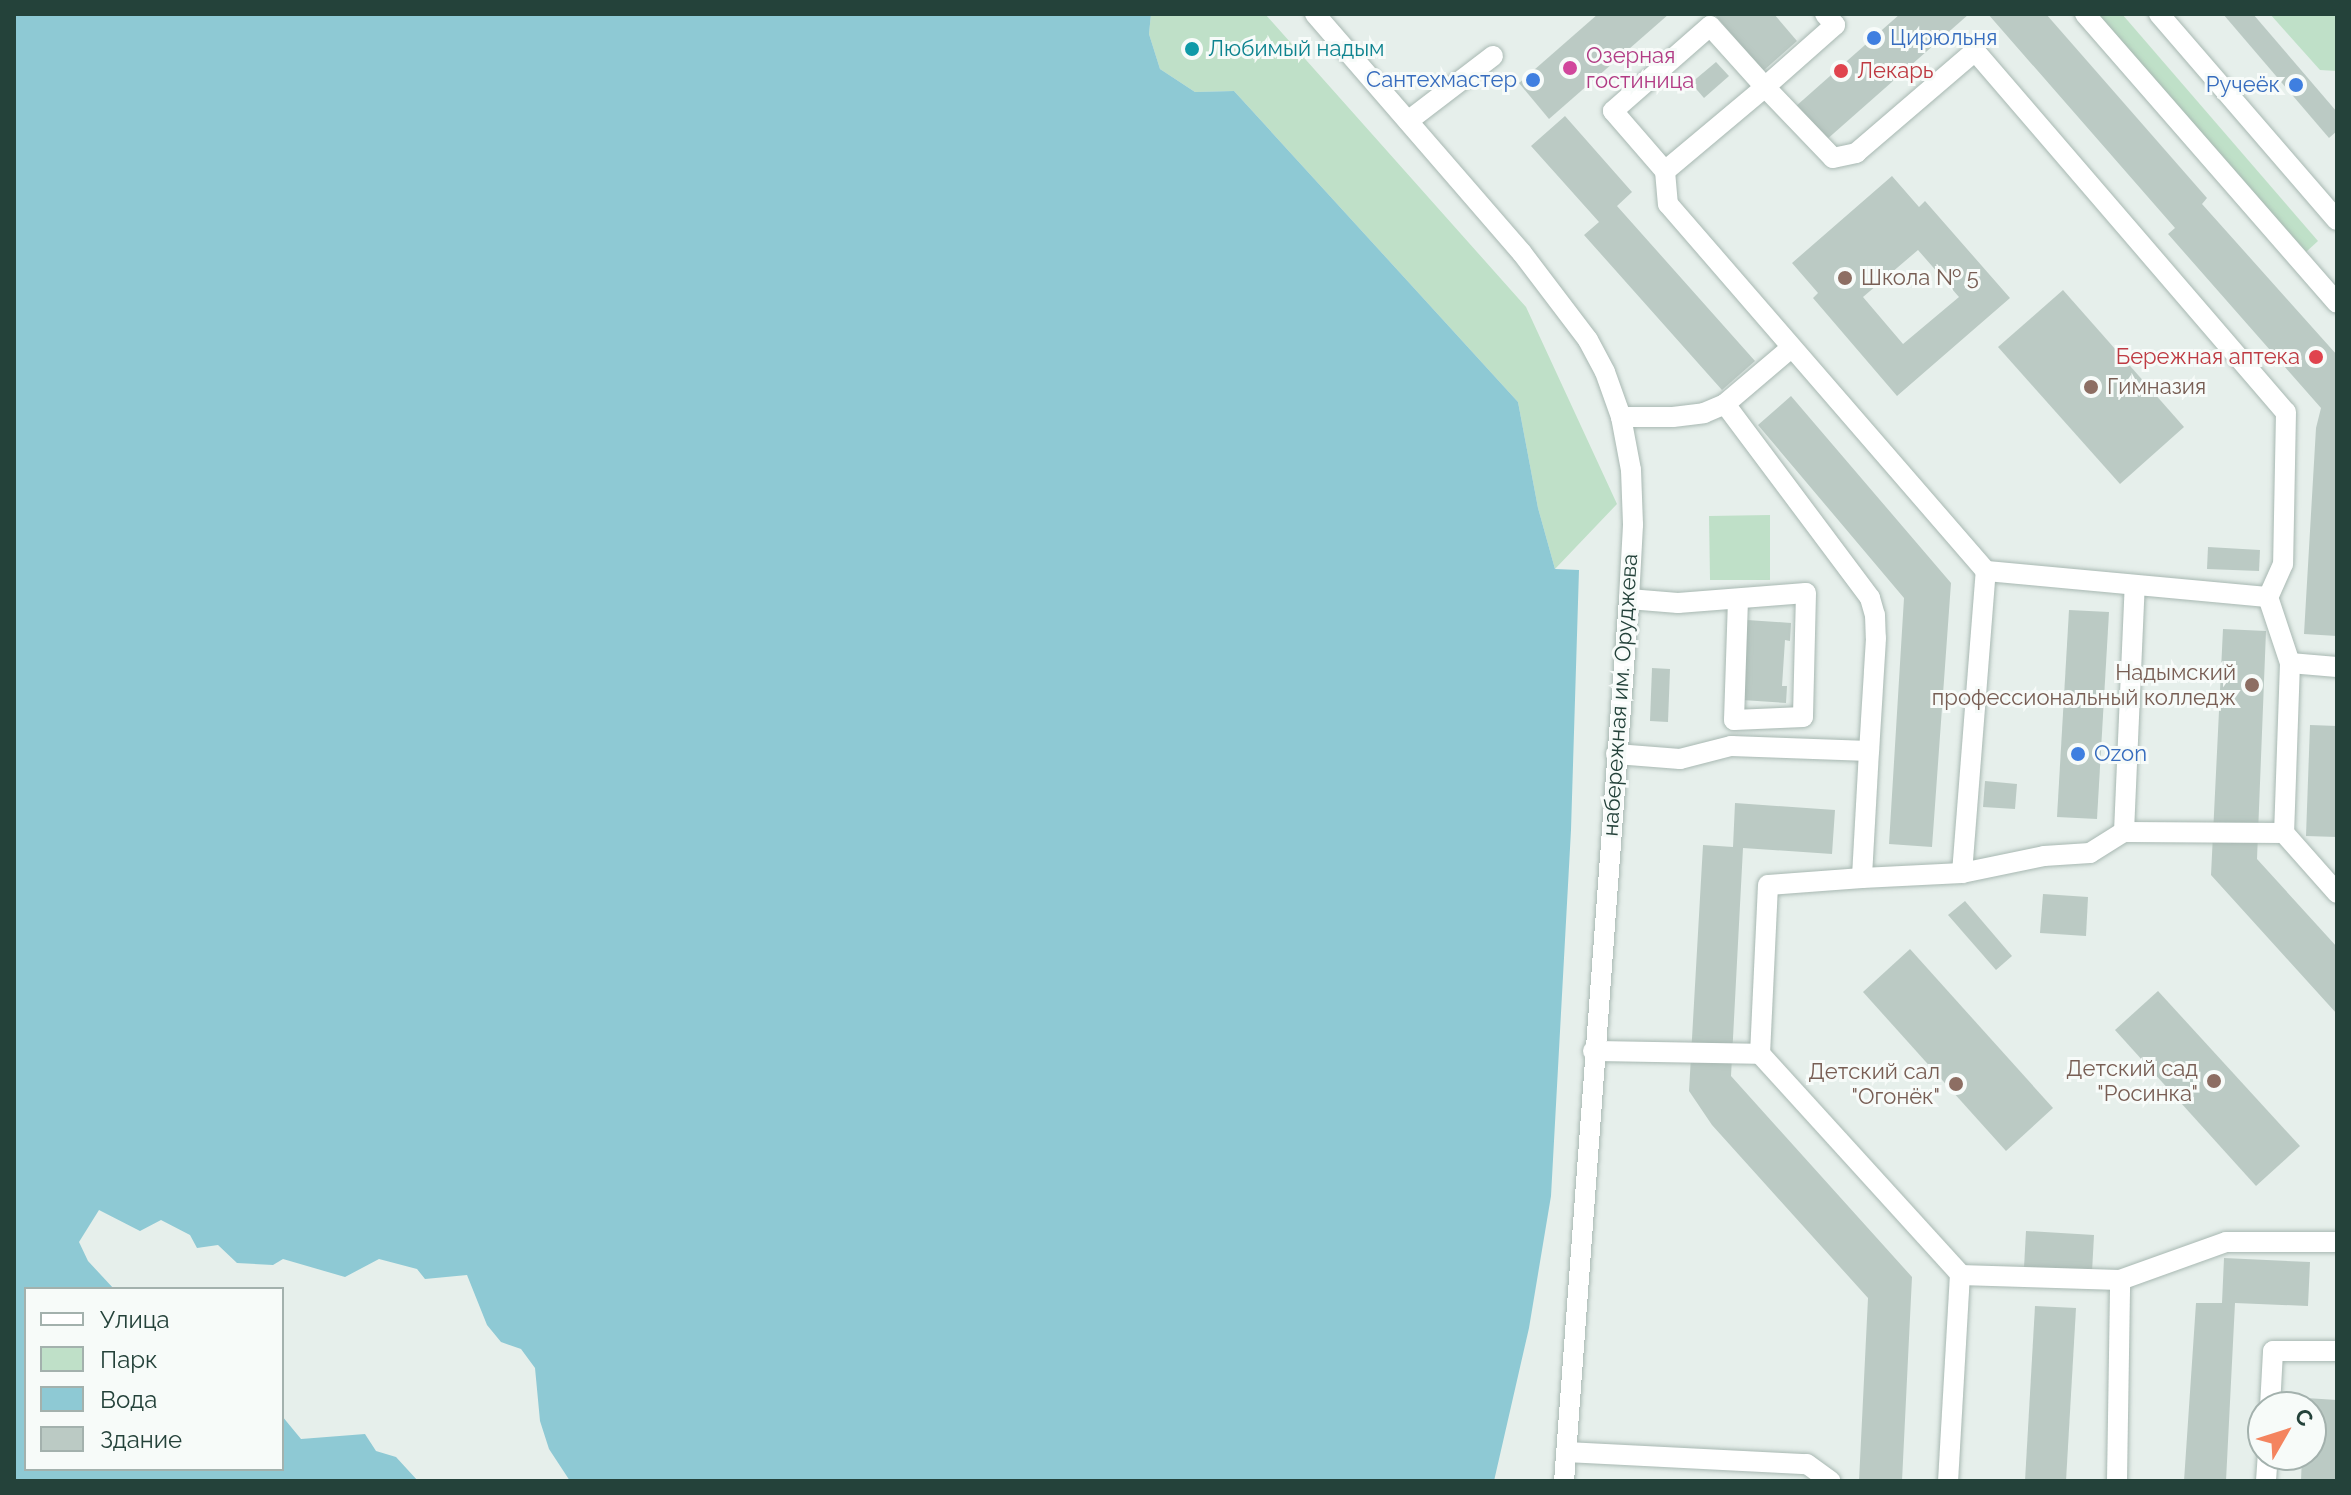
<!DOCTYPE html>
<html>
<head>
<meta charset="utf-8">
<style>
  body { margin:0 }
  #map { position:relative; width:2351px; height:1495px; overflow:hidden; background:#e6efeb; font-family:Raleway,sans-serif }
  div>[style] { position:absolute }
  .green>* { inset:0; background:#bfe0c8 }
  .water>* { inset:0; background:#8ec9d4 }
  .building>* { inset:0; background:#bbcac4 }
  .roads { filter:drop-shadow(0 0 2px #a8b8b2) drop-shadow(0 0 2px #a8b8b2) }
  .minor>* { height:20px; margin:-10px; padding:0 10px; transform-origin:10px; border-radius:10px; background:#fff }
  .dots>* { width:22px; height:22px; translate:-50% -50%; box-sizing:border-box; border:4px solid #f7fbf9; border-radius:50% }
  span { translate:-50% -50%; white-space:nowrap; text-align:center; line-height:1.15; -webkit-text-stroke:6px #f7fbf9; paint-order:stroke }
  .shop-label { font-size:22px; color:#366cbe }
  .left { translate:0 -50%; text-align:left }
  .right { translate:-100% -50%; text-align:right }
  .culture-label { font-size:22px; color:#0d838f }
  .hotel-label { font-size:22px; color:#b23c85 }
  .health-label { font-size:22px; color:#be3a42 }
  .education-label { font-size:22px; color:#785e54 }
  .street-label { font-size:22px; color:#24423a }
  .frame { position:absolute; inset:0; border:16px solid #24423a; pointer-events:none }
  .legend { position:absolute; left:24px; top:1287px; width:260px; height:184px; box-sizing:border-box; background:#f7fbf9; border:2px solid #a3b1ad; margin:0; padding:10px 14px; list-style:none; font-size:24px; color:#24423a }
  .legend li { display:flex; align-items:center; gap:16px; height:40px }
  .legend b { width:40px; border:2px solid #a3b1ad }
  .north { position:absolute; left:2247px; top:1391px; width:80px; height:80px; box-sizing:border-box; background:#f7fbf9; border:2px solid #a3b1ad; border-radius:50%; rotate:51deg; font-size:22px; font-weight:700; line-height:32px; text-align:center; color:#24423a }
  .north::after { content:''; display:block; margin:auto; width:28px; height:36px; background:#f4845f; clip-path:polygon(50% 0,100% 100%,50% 72%,0 100%) }
</style>
</head>
<body>
<div id="map">
  <div class="green">
    <i style="clip-path:polygon(1151px 14px,1265px 14px,1526px 307px,1617px 504px,1555px 569px,1538px 508px,1518px 402px,1234px 91px,1195px 92px,1160px 69px,1149px 34px)"></i>
    <i style="clip-path:polygon(2098px 14px,2122px 14px,2318px 241px,2306px 252px)"></i>
    <i style="clip-path:polygon(2270px 14px,2337px 14px,2337px 71px,2320px 70px)"></i>
    <i style="clip-path:polygon(1770px 515px,1770px 580px,1710px 580px,1709px 516px)"></i>
  </div>
  <div class="water">
    <i style="clip-path:polygon(14px 14px,1151px 14px,1149px 34px,1160px 69px,1195px 92px,1234px 91px,1518px 402px,1538px 508px,1555px 569px,1579px 570px,1571px 830px,1551px 1196px,1529px 1328px,1494px 1481px,570px 1481px,549px 1449px,540px 1421px,535px 1368px,521px 1349px,501px 1342px,487px 1325px,467px 1275px,425px 1279px,417px 1269px,379px 1259px,345px 1277px,283px 1259px,273px 1265px,237px 1263px,218px 1245px,197px 1248px,190px 1235px,161px 1220px,140px 1231px,99px 1210px,79px 1242px,88px 1261px,114px 1289px,26px 1289px,26px 1469px,282px 1469px,282px 1416px,301px 1439px,365px 1434px,376px 1451px,396px 1457px,418px 1481px,14px 1481px)"></i>
  </div>
  <div class="building">
    <i style="clip-path:polygon(1598px 14px,1669px 14px,1549px 119px,1519px 83px)"></i>
    <i style="clip-path:polygon(1714px 14px,1774px 14px,1797px 41px,1763px 71px)"></i>
    <i style="clip-path:polygon(1900px 14px,1969px 14px,1825px 141px,1795px 107px)"></i>
    <i style="clip-path:polygon(1988px 14px,2046px 14px,2207px 198px,2202px 204px,2337px 355px,2337px 636px,2304px 634px,2316px 428px,2321px 408px,2168px 234px,2175px 228px)"></i>
    <i style="clip-path:polygon(2223px 14px,2253px 14px,2337px 112px,2337px 131px,2329px 138px)"></i>
    <i style="clip-path:polygon(1716px 62px,1729px 76px,1704px 98px,1691px 83px)"></i>
    <i style="clip-path:polygon(1565px 116px,1632px 192px,1617px 206px,1755px 361px,1722px 390px,1584px 235px,1599px 222px,1531px 146px)"></i>
    <i style="clip-path:polygon(evenodd,1892px 176px,1919px 207px,1925px 201px,2010px 298px,1897px 396px,1813px 298px,1818px 293px,1792px 263px,1892px 176px,1918px 250px,1959px 297px,1903px 344px,1863px 297px,1918px 250px)"></i>
    <i style="clip-path:polygon(2063px 290px,2184px 427px,2120px 484px,1998px 347px)"></i>
    <i style="clip-path:polygon(1791px 396px,1951px 583px,1932px 847px,1889px 844px,1904px 598px,1758px 425px)"></i>
    <i style="clip-path:polygon(2208px 547px,2260px 550px,2259px 571px,2207px 569px)"></i>
    <i style="clip-path:polygon(2069px 610px,2109px 612px,2097px 819px,2057px 817px)"></i>
    <i style="clip-path:polygon(1747px 620px,1791px 623px,1790px 641px,1785px 640px,1782px 686px,1787px 686px,1786px 703px,1742px 700px)"></i>
    <i style="clip-path:polygon(2223px 629px,2266px 631px,2257px 859px,2337px 947px,2337px 1014px,2211px 875px)"></i>
    <i style="clip-path:polygon(1652px 668px,1670px 669px,1668px 722px,1650px 721px)"></i>
    <i style="clip-path:polygon(2310px 725px,2337px 726px,2337px 837px,2306px 836px)"></i>
    <i style="clip-path:polygon(1985px 781px,2017px 784px,2015px 809px,1983px 807px)"></i>
    <i style="clip-path:polygon(1735px 803px,1835px 810px,1832px 854px,1743px 848px,1731px 1076px,1912px 1277px,1902px 1481px,1859px 1481px,1868px 1298px,1712px 1125px,1689px 1091px,1703px 845px,1733px 847px)"></i>
    <i style="clip-path:polygon(2043px 894px,2088px 897px,2086px 936px,2040px 933px)"></i>
    <i style="clip-path:polygon(1965px 901px,2012px 956px,1996px 970px,1948px 915px)"></i>
    <i style="clip-path:polygon(1910px 949px,2053px 1108px,2006px 1151px,1863px 992px)"></i>
    <i style="clip-path:polygon(2158px 991px,2300px 1146px,2256px 1186px,2115px 1030px)"></i>
    <i style="clip-path:polygon(2026px 1231px,2094px 1235px,2092px 1272px,2024px 1268px)"></i>
    <i style="clip-path:polygon(2224px 1258px,2310px 1262px,2308px 1306px,2235px 1303px,2226px 1481px,2184px 1481px,2196px 1303px,2222px 1303px)"></i>
    <i style="clip-path:polygon(2035px 1306px,2076px 1308px,2066px 1481px,2025px 1481px)"></i>
    <i style="clip-path:polygon(2306px 1398px,2337px 1400px,2337px 1481px,2301px 1481px,2302px 1455px,2311px 1455px,2311px 1407px,2305px 1407px)"></i>
  </div>
  <div class="roads">
    <div class="minor">
      <i style="left:1315px;top:14px;width:316px;rotate:49.1deg"></i>
      <i style="left:1522px;top:253px;width:109px;rotate:52.8deg"></i>
      <i style="left:1588px;top:340px;width:36px;rotate:62deg"></i>
      <i style="left:1605px;top:372px;width:48px;rotate:70.4deg"></i>
      <i style="left:1621px;top:417px;width:54px;rotate:79.3deg"></i>
      <i style="left:1631px;top:470px;width:55px;rotate:87.9deg"></i>
      <i style="left:1633px;top:525px;width:74px;rotate:93.1deg"></i>
      <i style="left:1629px;top:599px;width:884px;rotate:94.21deg"></i>
      <i style="left:1825px;top:14px;width:15px;rotate:48deg"></i>
      <i style="left:1835px;top:25px;width:94px;rotate:138.5deg"></i>
      <i style="left:1765px;top:87px;width:82px;rotate:-132deg"></i>
      <i style="left:1710px;top:26px;width:129px;rotate:138.8deg"></i>
      <i style="left:1613px;top:111px;width:79px;rotate:49.1deg"></i>
      <i style="left:1665px;top:171px;width:33px;rotate:85deg"></i>
      <i style="left:1668px;top:204px;width:486px;rotate:49.1deg"></i>
      <i style="left:1986px;top:571px;width:283px;rotate:5.3deg"></i>
      <i style="left:2268px;top:597px;width:70px;rotate:71.6deg"></i>
      <i style="left:2290px;top:663px;width:47px;rotate:4.9deg"></i>
      <i style="left:2085px;top:14px;width:383px;rotate:48.9deg"></i>
      <i style="left:2159px;top:14px;width:272px;rotate:49.2deg"></i>
      <i style="left:1408px;top:121px;width:107px;rotate:-37.4deg"></i>
      <i style="left:1665px;top:171px;width:131px;rotate:-40deg"></i>
      <i style="left:1765px;top:87px;width:98px;rotate:46.2deg"></i>
      <i style="left:1833px;top:158px;width:24px;rotate:-12deg"></i>
      <i style="left:1856px;top:153px;width:157px;rotate:-40.6deg"></i>
      <i style="left:1975px;top:51px;width:476px;rotate:49.3deg"></i>
      <i style="left:2286px;top:412px;width:152px;rotate:91.1deg"></i>
      <i style="left:2283px;top:564px;width:36px;rotate:114deg"></i>
      <i style="left:1725px;top:404px;width:242px;rotate:53.2deg"></i>
      <i style="left:1870px;top:598px;width:18px;rotate:74deg"></i>
      <i style="left:1875px;top:615px;width:23px;rotate:88deg"></i>
      <i style="left:1876px;top:638px;width:113px;rotate:93.5deg"></i>
      <i style="left:1621px;top:417px;width:52px"></i>
      <i style="left:1673px;top:417px;width:31px;rotate:-7deg"></i>
      <i style="left:1704px;top:413px;width:23px;rotate:-23deg"></i>
      <i style="left:1725px;top:404px;width:87px;rotate:-40.3deg"></i>
      <i style="left:1629px;top:599px;width:49px;rotate:4.7deg"></i>
      <i style="left:1678px;top:603px;width:128px;rotate:-4.5deg"></i>
      <i style="left:1806px;top:593px;width:124px;rotate:91.4deg"></i>
      <i style="left:1803px;top:717px;width:69px;rotate:177.5deg"></i>
      <i style="left:1734px;top:720px;width:119px;rotate:-88.1deg"></i>
      <i style="left:2290px;top:663px;width:170px;rotate:92deg"></i>
      <i style="left:2284px;top:833px;width:80px;rotate:48.5deg"></i>
      <i style="left:1616px;top:754px;width:64px;rotate:4.5deg"></i>
      <i style="left:1680px;top:759px;width:53px;rotate:-14.3deg"></i>
      <i style="left:1731px;top:746px;width:138px;rotate:2.1deg"></i>
      <i style="left:1869px;top:751px;width:127px;rotate:93.2deg"></i>
      <i style="left:1862px;top:878px;width:100px;rotate:-2.9deg"></i>
      <i style="left:1962px;top:873px;width:303px;rotate:-85.5deg"></i>
      <i style="left:2124px;top:832px;width:160px;rotate:0.4deg"></i>
      <i style="left:1962px;top:873px;width:84px;rotate:-11.7deg"></i>
      <i style="left:2044px;top:856px;width:46px;rotate:-3.7deg"></i>
      <i style="left:2090px;top:853px;width:40px;rotate:-32deg"></i>
      <i style="left:2124px;top:832px;width:247px;rotate:-87.5deg"></i>
      <i style="left:1862px;top:878px;width:94px;rotate:175.7deg"></i>
      <i style="left:1768px;top:885px;width:169px;rotate:92.7deg"></i>
      <i style="left:1760px;top:1054px;width:297px;rotate:47.7deg"></i>
      <i style="left:1960px;top:1274px;width:207px;rotate:93.3deg"></i>
      <i style="left:1593px;top:1051px;width:167px;rotate:1deg"></i>
      <i style="left:1960px;top:1275px;width:160px;rotate:1.8deg"></i>
      <i style="left:2120px;top:1280px;width:113px;rotate:-19.7deg"></i>
      <i style="left:2226px;top:1242px;width:111px"></i>
      <i style="left:2270px;top:1407px;width:56px;rotate:-86.9deg"></i>
      <i style="left:2273px;top:1351px;width:64px"></i>
      <i style="left:1566px;top:1452px;width:241px;rotate:2.9deg"></i>
      <i style="left:1807px;top:1464px;width:29px;rotate:36deg"></i>
      <i style="left:2117px;top:1481px;width:201px;rotate:-89.1deg"></i>
      <i style="left:2266px;top:1481px;width:26px;rotate:-86deg"></i>
    </div>
  </div>
  <div class="dots">
    <i style="left:1874px;top:38px;background:#3f7fe0"></i>
    <i style="left:1192px;top:49px;background:#0f9aa8"></i>
    <i style="left:1570px;top:68px;background:#d1479c"></i>
    <i style="left:1841px;top:71px;background:#e0444e"></i>
    <i style="left:1533px;top:80px;background:#3f7fe0"></i>
    <i style="left:2296px;top:85px;background:#3f7fe0"></i>
    <i style="left:1845px;top:278px;background:#8d6e63"></i>
    <i style="left:2316px;top:357px;background:#e0444e"></i>
    <i style="left:2091px;top:387px;background:#8d6e63"></i>
    <i style="left:2252px;top:685px;background:#8d6e63"></i>
    <i style="left:2078px;top:754px;background:#3f7fe0"></i>
    <i style="left:2214px;top:1081px;background:#8d6e63"></i>
    <i style="left:1956px;top:1084px;background:#8d6e63"></i>
  </div>
  <div class="shop-label">
    <span class="left" style="left:1890px;top:38px">Цирюльня</span>
    <span class="right" style="left:1517px;top:80px">Сантехмастер</span>
    <span class="right" style="left:2280px;top:85px">Ручеёк</span>
    <span class="left" style="left:2094px;top:754px">Ozon</span>
  </div>
  <div class="culture-label">
    <span class="left" style="left:1208px;top:49px">Любимый надым</span>
  </div>
  <div class="hotel-label">
    <span class="left" style="left:1586px;top:68px">Озерная<br>гостиница</span>
  </div>
  <div class="health-label">
    <span class="left" style="left:1857px;top:71px">Лекарь</span>
    <span class="right" style="left:2300px;top:357px">Бережная аптека</span>
  </div>
  <div class="education-label">
    <span class="left" style="left:1861px;top:278px">Школа № 5</span>
    <span class="left" style="left:2107px;top:387px">Гимназия</span>
    <span class="right" style="left:2236px;top:685px">Надымский<br>профессиональный колледж</span>
    <span class="right" style="left:2198px;top:1081px">Детский сад<br>"Росинка"</span>
    <span class="right" style="left:1940px;top:1084px">Детский сал<br>"Огонёк"</span>
  </div>
  <div class="street-label">
    <span style="left:1620px;top:695px;rotate:-86deg">набережная им. Оруджева</span>
  </div>
  <div class="frame"></div>
  <ul class="legend">
  <li><b style="height:10px;background:#fff"></b>Улица</li>
  <li><b style="height:22px;background:#bfe0c8"></b>Парк</li>
  <li><b style="height:22px;background:#8ec9d4"></b>Вода</li>
  <li><b style="height:22px;background:#bbcac4"></b>Здание</li>
  </ul>
  <div class="north">С</div>
</div>
</body>
</html>
